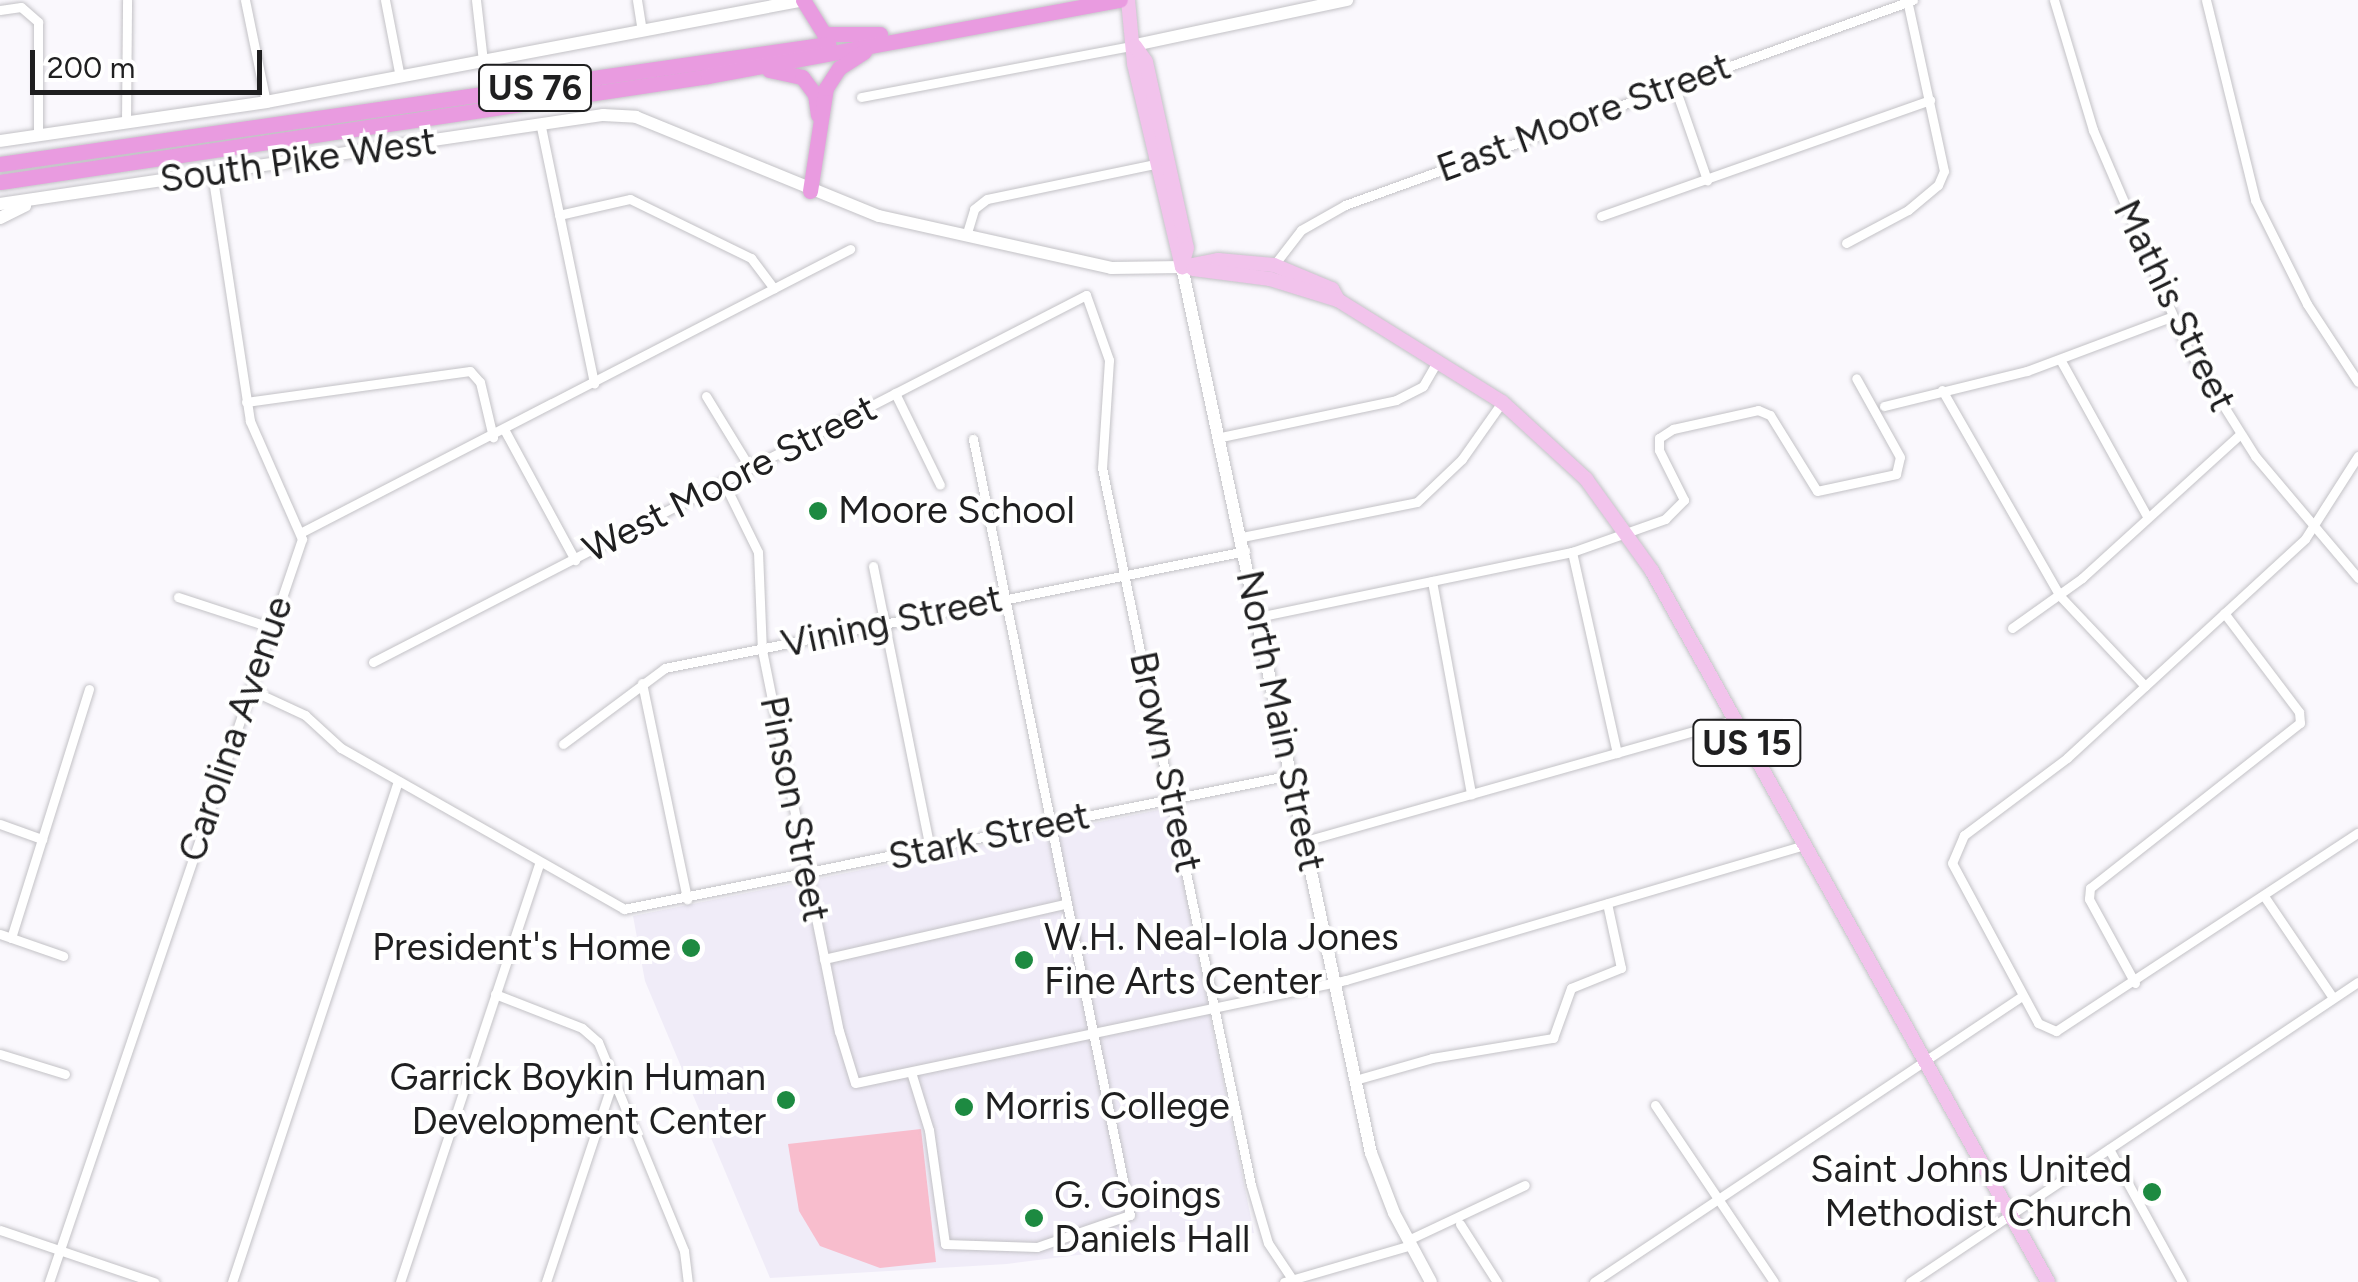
<!DOCTYPE html>
<html>
<head>
<meta charset="utf-8">
<style>
  body { margin:0 }
  #map { position:relative; width:2358px; height:1282px; overflow:hidden; background:#faf8fd; font-family:Figtree,sans-serif }
  div>[style] { position:absolute }
  .built>* { inset:0; background:#f0ecf8 }
  .green>* { inset:0; background:#f8bdcd }
  .roads { filter:drop-shadow(0 0 2px #c3c2c6) drop-shadow(0 0 2px #c3c2c6) }
  .street>* { height:9px; margin:-4.5px; padding:0 4.5px; transform-origin:4.5px; border-radius:4.5px; background:#fff }
  .secondary>* { height:12px; margin:-6px; padding:0 6px; transform-origin:6px; border-radius:6px; background:#fff }
  .primary>* { height:14px; margin:-7px; padding:0 7px; transform-origin:7px; border-radius:7px; background:#f2c3ec }
  .highway>* { height:15px; margin:-7.5px; padding:0 7.5px; transform-origin:7.5px; border-radius:7.5px; background:#e99be0 }
  .dots>* { width:28px; height:28px; translate:-50% -50%; box-sizing:border-box; border:5px solid #fff; border-radius:50% }
  span { translate:-50% -50%; white-space:nowrap; text-align:center; line-height:1.15; -webkit-text-stroke:8px #fff; paint-order:stroke }
  .shield-label span { padding:2px 8px; background:#fff; border:2px solid; border-radius:8px; -webkit-text-stroke-width:0 }
  .shield-label { font-size:35px; color:#1f1f20; font-weight:700 }
  .street-label { font-size:38px; color:#1f1f20 }
  .poi-label { font-size:38px; color:#1f1f20 }
  .left { translate:0 -50%; text-align:left }
  .right { translate:-100% -50%; text-align:right }
  .scale { position:absolute; left:30px; top:50px; width:232px; height:45px; box-sizing:border-box; border:5px solid #1f1f20; border-top:0; padding-left:12px; font-size:30px; line-height:35px; white-space:nowrap; color:#1f1f20; -webkit-text-stroke:8px #fff; paint-order:stroke }
</style>
</head>
<body>
<div id="map">
  <div class="built">
    <i style="clip-path:polygon(1168px 808px,1254px 1233px,1007px 1264px,770px 1278px,645px 981px,633px 916px)"></i>
  </div>
  <div class="green">
    <i style="clip-path:polygon(921px 1129px,936px 1262px,880px 1268px,820px 1246px,799px 1211px,788px 1144px)"></i>
  </div>
  <div class="roads">
    <div class="street">
      <i style="left:245px;top:0;width:104px;rotate:78.4deg"></i>
      <i style="left:385px;top:0;width:78px;rotate:79deg"></i>
      <i style="left:476px;top:0;width:61px;rotate:83.5deg"></i>
      <i style="left:637px;top:0;width:31px;rotate:81deg"></i>
      <i style="left:2054px;top:0;width:136px;rotate:73.3deg"></i>
      <i style="left:2093px;top:130px;width:235px;rotate:66.7deg"></i>
      <i style="left:2186px;top:346px;width:130px;rotate:57.9deg"></i>
      <i style="left:2255px;top:456px;width:160px;rotate:49.8deg"></i>
      <i style="left:2206px;top:0;width:206px;rotate:76.2deg"></i>
      <i style="left:2255px;top:200px;width:116px;rotate:63.4deg"></i>
      <i style="left:2307px;top:304px;width:93px;rotate:56.8deg"></i>
      <i style="left:0;top:10px;width:21px;rotate:-8deg"></i>
      <i style="left:21px;top:7px;width:23px;rotate:41deg"></i>
      <i style="left:38px;top:22px;width:113px;rotate:90deg"></i>
      <i style="left:1674px;top:85px;width:101px;rotate:70.8deg"></i>
      <i style="left:861px;top:97px;width:279px;rotate:-10.7deg"></i>
      <i style="left:126px;top:123px;width:123px;rotate:-89.5deg"></i>
      <i style="left:541px;top:127px;width:262px;rotate:78.3deg"></i>
      <i style="left:559px;top:215px;width:73px;rotate:-12.7deg"></i>
      <i style="left:630px;top:199px;width:135px;rotate:26deg"></i>
      <i style="left:751px;top:258px;width:38px;rotate:53deg"></i>
      <i style="left:1601px;top:216px;width:349px;rotate:-19.4deg"></i>
      <i style="left:966px;top:236px;width:28px;rotate:-73deg"></i>
      <i style="left:974px;top:209px;width:16px;rotate:-38deg"></i>
      <i style="left:987px;top:199px;width:172px;rotate:-11.8deg"></i>
      <i style="left:1846px;top:243px;width:70px;rotate:-28deg"></i>
      <i style="left:1908px;top:210px;width:39px;rotate:-40deg"></i>
      <i style="left:1938px;top:185px;width:15px;rotate:-67deg"></i>
      <i style="left:1944px;top:171px;width:175px;rotate:-102.2deg"></i>
      <i style="left:1274px;top:265px;width:44px;rotate:-52.4deg"></i>
      <i style="left:1301px;top:230px;width:51px;rotate:-29.6deg"></i>
      <i style="left:1345px;top:205px;width:604px;rotate:-19.85deg"></i>
      <i style="left:2061px;top:361px;width:179px;rotate:61deg"></i>
      <i style="left:1942px;top:390px;width:237px;rotate:60.2deg"></i>
      <i style="left:2060px;top:596px;width:124px;rotate:46.6deg"></i>
      <i style="left:895px;top:393px;width:102px;rotate:63.9deg"></i>
      <i style="left:706px;top:396px;width:84px;rotate:58.6deg"></i>
      <i style="left:246px;top:402px;width:226px;rotate:-7.9deg"></i>
      <i style="left:470px;top:371px;width:15px;rotate:48deg"></i>
      <i style="left:480px;top:382px;width:57px;rotate:76.7deg"></i>
      <i style="left:1884px;top:406px;width:147px;rotate:-13.8deg"></i>
      <i style="left:2027px;top:371px;width:154px;rotate:-20.6deg"></i>
      <i style="left:505px;top:431px;width:147px;rotate:61.5deg"></i>
      <i style="left:1221px;top:437px;width:179px;rotate:-11.9deg"></i>
      <i style="left:1396px;top:400px;width:30px;rotate:-27deg"></i>
      <i style="left:1423px;top:386px;width:28px;rotate:-60deg"></i>
      <i style="left:2358px;top:456px;width:98px;rotate:122.6deg"></i>
      <i style="left:2305px;top:539px;width:323px;rotate:137.4deg"></i>
      <i style="left:2067px;top:758px;width:129px;rotate:143.2deg"></i>
      <i style="left:1964px;top:835px;width:30px;rotate:113deg"></i>
      <i style="left:1952px;top:863px;width:182px;rotate:61.7deg"></i>
      <i style="left:2038px;top:1023px;width:20px;rotate:24deg"></i>
      <i style="left:2056px;top:1031px;width:361px;rotate:-33.3deg"></i>
      <i style="left:724px;top:483px;width:77px;rotate:63.8deg"></i>
      <i style="left:758px;top:552px;width:98px;rotate:87.7deg"></i>
      <i style="left:762px;top:650px;width:389px;rotate:78.6deg"></i>
      <i style="left:839px;top:1031px;width:54px;rotate:72.9deg"></i>
      <i style="left:855px;top:1083px;width:502px;rotate:-11.85deg"></i>
      <i style="left:1346px;top:980px;width:477px;rotate:-16.4deg"></i>
      <i style="left:302px;top:532px;width:617px;rotate:-27.31deg"></i>
      <i style="left:1242px;top:537px;width:178px;rotate:-11.3deg"></i>
      <i style="left:1417px;top:502px;width:62px;rotate:-43.7deg"></i>
      <i style="left:1462px;top:459px;width:70px;rotate:-54.9deg"></i>
      <i style="left:1572px;top:552px;width:206px;rotate:77.4deg"></i>
      <i style="left:873px;top:566px;width:289px;rotate:78.6deg"></i>
      <i style="left:1432px;top:581px;width:217px;rotate:79.6deg"></i>
      <i style="left:178px;top:597px;width:97px;rotate:18.1deg"></i>
      <i style="left:1258px;top:617px;width:321px;rotate:-11.7deg"></i>
      <i style="left:1572px;top:552px;width:99px;rotate:-19.5deg"></i>
      <i style="left:1665px;top:519px;width:27px;rotate:-45deg"></i>
      <i style="left:1684px;top:500px;width:56px;rotate:-116.6deg"></i>
      <i style="left:1659px;top:450px;width:12px;rotate:-90deg"></i>
      <i style="left:1659px;top:438px;width:17px;rotate:-33deg"></i>
      <i style="left:1673px;top:429px;width:87px;rotate:-12.6deg"></i>
      <i style="left:1758px;top:410px;width:13px;rotate:23deg"></i>
      <i style="left:1770px;top:415px;width:89px;rotate:58.3deg"></i>
      <i style="left:1817px;top:491px;width:81px;rotate:-12.1deg"></i>
      <i style="left:1896px;top:474px;width:17px;rotate:-77deg"></i>
      <i style="left:1900px;top:457px;width:90px;rotate:-119.1deg"></i>
      <i style="left:2012px;top:628px;width:86px;rotate:-35.5deg"></i>
      <i style="left:2082px;top:578px;width:212px;rotate:-42.3deg"></i>
      <i style="left:373px;top:662px;width:802px;rotate:-27.24deg"></i>
      <i style="left:1086px;top:295px;width:69px;rotate:70.5deg"></i>
      <i style="left:1109px;top:360px;width:108px;rotate:93.7deg"></i>
      <i style="left:1102px;top:468px;width:732px;rotate:78.26deg"></i>
      <i style="left:1251px;top:1185px;width:60px;rotate:73.7deg"></i>
      <i style="left:1268px;top:1243px;width:47px;rotate:56.3deg"></i>
      <i style="left:642px;top:683px;width:221px;rotate:78.2deg"></i>
      <i style="left:249px;top:689px;width:62px;rotate:24.9deg"></i>
      <i style="left:305px;top:715px;width:49px;rotate:42.5deg"></i>
      <i style="left:341px;top:748px;width:326px;rotate:29.6deg"></i>
      <i style="left:624px;top:909px;width:680px;rotate:-11.36deg"></i>
      <i style="left:563px;top:744px;width:127px;rotate:-36.7deg"></i>
      <i style="left:665px;top:668px;width:592px;rotate:-11.4deg"></i>
      <i style="left:0;top:824px;width:45px;rotate:19.7deg"></i>
      <i style="left:1305px;top:841px;width:446px;rotate:-15.8deg"></i>
      <i style="left:2264px;top:896px;width:123px;rotate:55.9deg"></i>
      <i style="left:0;top:934px;width:67px;rotate:19.2deg"></i>
      <i style="left:11px;top:938px;width:261px;rotate:-72.6deg"></i>
      <i style="left:824px;top:959px;width:246px;rotate:-12.9deg"></i>
      <i style="left:2135px;top:983px;width:96px;rotate:-118.7deg"></i>
      <i style="left:2089px;top:899px;width:11px;rotate:-85deg"></i>
      <i style="left:2090px;top:888px;width:267px;rotate:-38.2deg"></i>
      <i style="left:2300px;top:723px;width:11px;rotate:-95deg"></i>
      <i style="left:2299px;top:712px;width:124px;rotate:-127.1deg"></i>
      <i style="left:495px;top:994px;width:93px;rotate:21.3deg"></i>
      <i style="left:582px;top:1028px;width:21px;rotate:41deg"></i>
      <i style="left:598px;top:1042px;width:226px;rotate:67.6deg"></i>
      <i style="left:684px;top:1251px;width:31px;rotate:83deg"></i>
      <i style="left:0;top:1054px;width:68px;rotate:17.1deg"></i>
      <i style="left:911px;top:1072px;width:61px;rotate:72.8deg"></i>
      <i style="left:929px;top:1130px;width:115px;rotate:82deg"></i>
      <i style="left:945px;top:1244px;width:92px;rotate:1.9deg"></i>
      <i style="left:1037px;top:1247px;width:98px;rotate:-19deg"></i>
      <i style="left:1130px;top:1215px;width:792px;rotate:-101.44deg"></i>
      <i style="left:1355px;top:1080px;width:80px;rotate:-15.9deg"></i>
      <i style="left:1432px;top:1058px;width:123px;rotate:-9.4deg"></i>
      <i style="left:1553px;top:1038px;width:53px;rotate:-70.2deg"></i>
      <i style="left:1571px;top:988px;width:54px;rotate:-21.8deg"></i>
      <i style="left:1621px;top:968px;width:66px;rotate:-102.2deg"></i>
      <i style="left:1655px;top:1105px;width:213px;rotate:56.1deg"></i>
      <i style="left:2109px;top:1149px;width:152px;rotate:61.2deg"></i>
      <i style="left:1460px;top:1224px;width:69px;rotate:57.5deg"></i>
      <i style="left:0;top:1230px;width:163px;rotate:18.7deg"></i>
      <i style="left:1408px;top:1240px;width:129px;rotate:-25.2deg"></i>
      <i style="left:49px;top:1282px;width:785px;rotate:-71.2deg"></i>
      <i style="left:302px;top:539px;width:129px;rotate:-113.8deg"></i>
      <i style="left:250px;top:421px;width:252px;rotate:-98.7deg"></i>
      <i style="left:232px;top:1282px;width:528px;rotate:-71.67deg"></i>
      <i style="left:400px;top:1282px;width:441px;rotate:-71.6deg"></i>
      <i style="left:546px;top:1282px;width:216px;rotate:-71.6deg"></i>
      <i style="left:1284px;top:1282px;width:132px;rotate:-16.2deg"></i>
      <i style="left:1594px;top:1282px;width:515px;rotate:-33.75deg"></i>
      <i style="left:1910px;top:1282px;width:539px;rotate:-33.81deg"></i>
    </div>
    <div class="secondary">
      <i style="left:1135px;top:45px;width:217px;rotate:-12deg"></i>
      <i style="left:0;top:141px;width:269px;rotate:-8.3deg"></i>
      <i style="left:266px;top:102px;width:549px;rotate:-10.72deg"></i>
      <i style="left:0;top:204px;width:610px;rotate:-8.4deg"></i>
      <i style="left:603px;top:115px;width:33px;rotate:3deg"></i>
      <i style="left:636px;top:117px;width:262px;rotate:22.2deg"></i>
      <i style="left:879px;top:216px;width:238px;rotate:12.6deg"></i>
      <i style="left:1111px;top:268px;width:71px;rotate:-0.8deg"></i>
      <i style="left:1182px;top:267px;width:906px;rotate:77.96deg"></i>
      <i style="left:1371px;top:1153px;width:64px;rotate:69deg"></i>
      <i style="left:1394px;top:1213px;width:78px;rotate:61.8deg"></i>
      <i style="left:0;top:218px;width:28px;rotate:-26deg"></i>
    </div>
    <div class="primary">
      <i style="left:1128px;top:0;width:64px;rotate:84.6deg"></i>
      <i style="left:1134px;top:64px;width:209px;rotate:76.7deg"></i>
      <i style="left:1135px;top:46px;width:19px;rotate:55deg"></i>
      <i style="left:1146px;top:62px;width:190px;rotate:77.6deg"></i>
      <i style="left:1187px;top:248px;width:19px;rotate:106deg"></i>
      <i style="left:1182px;top:267px;width:37px;rotate:-11deg"></i>
      <i style="left:1218px;top:260px;width:56px;rotate:5.1deg"></i>
      <i style="left:1274px;top:265px;width:63px;rotate:22.5deg"></i>
      <i style="left:1332px;top:289px;width:13px;rotate:61deg"></i>
      <i style="left:1338px;top:300px;width:193px;rotate:31.9deg"></i>
      <i style="left:1502px;top:402px;width:114px;rotate:42.5deg"></i>
      <i style="left:1586px;top:479px;width:113px;rotate:54.3deg"></i>
      <i style="left:1652px;top:571px;width:814px;rotate:60.88deg"></i>
      <i style="left:1193px;top:269px;width:78px;rotate:7.4deg"></i>
      <i style="left:1270px;top:279px;width:71px;rotate:17.2deg"></i>
    </div>
    <div class="highway">
      <i style="left:803px;top:0;width:40px;rotate:58deg"></i>
      <i style="left:824px;top:34px;width:56px"></i>
      <i style="left:769px;top:70px;width:34px;rotate:12deg"></i>
      <i style="left:802px;top:77px;width:21px;rotate:53deg"></i>
      <i style="left:815px;top:94px;width:21px;rotate:82deg"></i>
      <i style="left:0;top:164px;width:837px;rotate:-8.25deg"></i>
      <i style="left:0;top:182px;width:716px;rotate:-8.51deg"></i>
      <i style="left:708px;top:76px;width:419px;rotate:-10.5deg"></i>
      <i style="left:810px;top:191px;width:104px;rotate:-81.2deg"></i>
      <i style="left:826px;top:88px;width:24px;rotate:-57deg"></i>
      <i style="left:839px;top:68px;width:30px;rotate:-33deg"></i>
    </div>
  </div>
  <div class="dots">
    <i style="left:818px;top:511px;background:#1d8a41"></i>
    <i style="left:691px;top:948px;background:#1d8a41"></i>
    <i style="left:1024px;top:960px;background:#1d8a41"></i>
    <i style="left:786px;top:1100px;background:#1d8a41"></i>
    <i style="left:964px;top:1107px;background:#1d8a41"></i>
    <i style="left:2152px;top:1192px;background:#1d8a41"></i>
    <i style="left:1034px;top:1218px;background:#1d8a41"></i>
  </div>
  <div class="shield-label">
    <span style="left:535px;top:88px">US 76</span>
    <span style="left:1747px;top:743px">US 15</span>
  </div>
  <div class="street-label">
    <span style="left:1584px;top:118px;rotate:-20deg">East Moore Street</span>
    <span style="left:298px;top:161px;rotate:-8deg">South Pike West</span>
    <span style="left:2174px;top:306px;rotate:64deg">Mathis Street</span>
    <span style="left:730px;top:479px;rotate:-27deg">West Moore Street</span>
    <span style="left:892px;top:622px;rotate:-12deg">Vining Street</span>
    <span style="left:1280px;top:721px;rotate:78deg">North Main Street</span>
    <span style="left:236px;top:729px;rotate:-71deg">Carolina Avenue</span>
    <span style="left:1165px;top:762px;rotate:78deg">Brown Street</span>
    <span style="left:794px;top:809px;rotate:79deg">Pinson Street</span>
    <span style="left:989px;top:837px;rotate:-12deg">Stark Street</span>
  </div>
  <div class="poi-label">
    <span class="left" style="left:838px;top:511px">Moore School</span>
    <span class="left" style="left:1044px;top:960px">W.H. Neal-Iola Jones<br>Fine Arts Center</span>
    <span class="right" style="left:671px;top:948px">President's Home</span>
    <span class="right" style="left:766px;top:1100px">Garrick Boykin Human<br>Development Center</span>
    <span class="left" style="left:984px;top:1107px">Morris College</span>
    <span class="right" style="left:2132px;top:1192px">Saint Johns United<br>Methodist Church</span>
    <span class="left" style="left:1054px;top:1218px">G. Goings<br>Daniels Hall</span>
  </div>
  <div class="scale">200 m</div>
</div>
</body>
</html>
